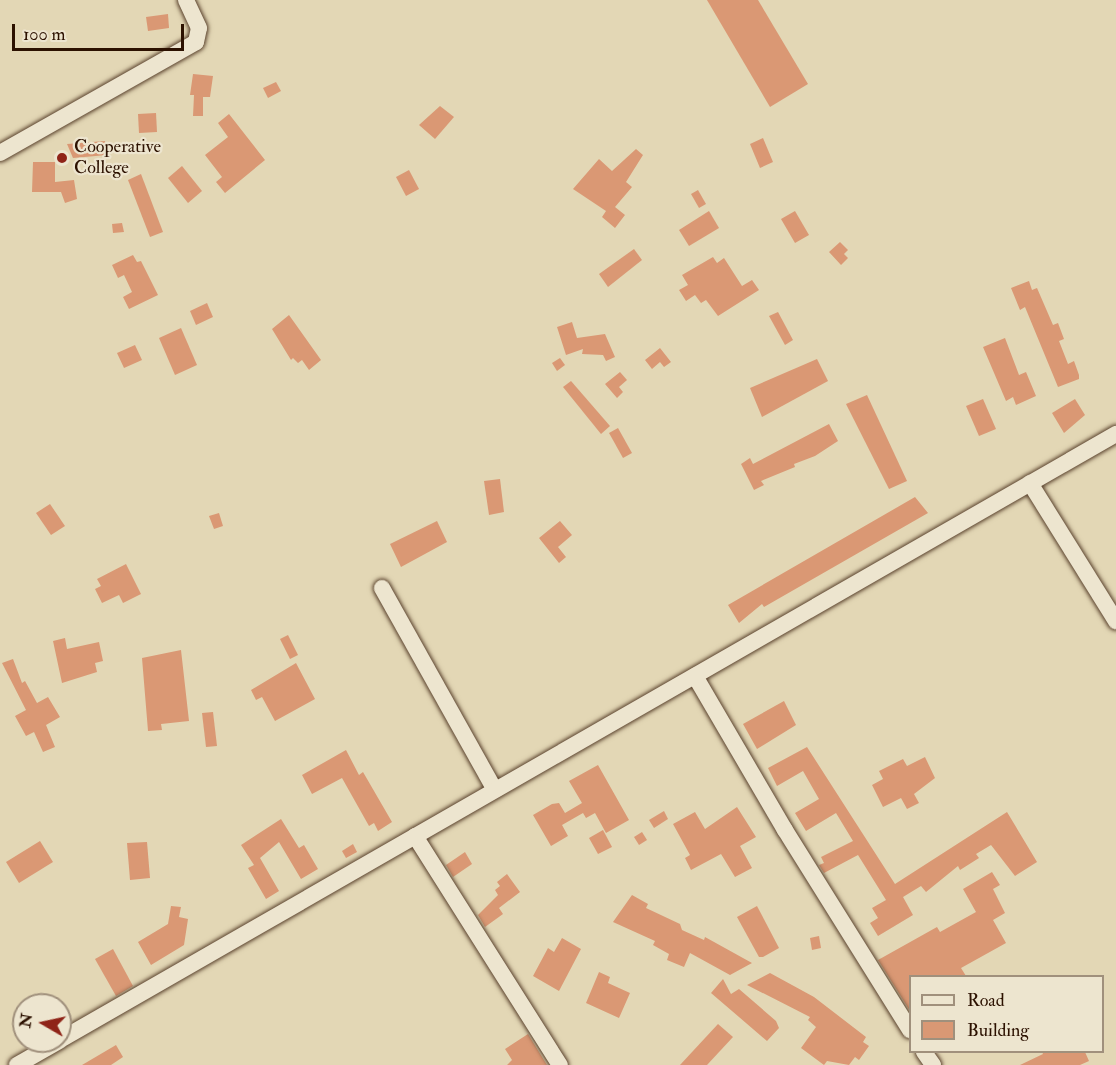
<!DOCTYPE html>
<html>
<head>
<meta charset="utf-8">
<style>
  body { margin:0 }
  #map { position:relative; width:1116px; height:1065px; overflow:hidden; background:#e3d7b5; font-family:"IM FELL Double Pica",serif }
  div>[style] { position:absolute }
  .building>* { inset:0; background:#da9874 }
  .roads { filter:drop-shadow(0 0 2px #5a422d) drop-shadow(0 0 2px #5a422d) }
  .minor>* { height:16px; margin:-8px; padding:0 8px; transform-origin:8px; border-radius:8px; background:#ede5cf }
  .dots>* { width:16px; height:16px; translate:-50% -50%; box-sizing:border-box; border:3px solid #ede5cf; border-radius:50% }
  span { translate:-50% -50%; white-space:nowrap; text-align:center; line-height:1.15; -webkit-text-stroke:4.5px #ede5cf; paint-order:stroke }
  .poi-label { font-size:18px; color:#2c1100 }
  .left { translate:0 -50%; text-align:left }
  .legend { position:absolute; left:909px; top:975px; width:195px; height:78px; box-sizing:border-box; background:#ede5cf; border:2px solid #a0907c; margin:0; padding:8px 10px; list-style:none; font-size:18px; color:#2c1100 }
  .legend li { display:flex; align-items:center; gap:12px; height:30px }
  .legend b { width:30px; border:2px solid #a0907c }
  .north { position:absolute; left:12px; top:993px; width:60px; height:60px; box-sizing:border-box; background:#ede5cf; border:2px solid #a0907c; border-radius:50%; rotate:279deg; font-size:16px; font-weight:700; line-height:24px; text-align:center; color:#2c1100 }
  .north::after { content:''; display:block; margin:auto; width:21px; height:27px; background:#8f2418; clip-path:polygon(50% 0,100% 100%,50% 72%,0 100%) }
  .scale { position:absolute; left:12px; top:24px; width:172px; height:27px; box-sizing:border-box; border:3px solid #2c1100; border-top:0; padding-left:8px; font-size:18px; line-height:21px; white-space:nowrap; color:#2c1100; -webkit-text-stroke:4px #ede5cf; paint-order:stroke }
</style>
</head>
<body>
<div id="map">
  <div class="building">
    <i style="clip-path:polygon(707px 0,758px 0,808px 84px,770px 107px)"></i>
    <i style="clip-path:polygon(168px 14px,169px 28px,148px 31px,146px 17px)"></i>
    <i style="clip-path:polygon(193px 74px,213px 76px,210px 97px,203px 97px,203px 116px,193px 116px,194px 95px,190px 95px)"></i>
    <i style="clip-path:polygon(276px 82px,281px 91px,268px 98px,263px 88px)"></i>
    <i style="clip-path:polygon(440px 106px,454px 117px,435px 139px,419px 125px)"></i>
    <i style="clip-path:polygon(156px 113px,157px 132px,139px 133px,138px 114px)"></i>
    <i style="clip-path:polygon(229px 114px,265px 160px,225px 193px,216px 182px,222px 177px,205px 155px,228px 137px,218px 123px)"></i>
    <i style="clip-path:polygon(763px 138px,773px 162px,760px 168px,750px 144px)"></i>
    <i style="clip-path:polygon(105px 141px,107px 155px,73px 158px,67px 144px)"></i>
    <i style="clip-path:polygon(636px 149px,643px 155px,626px 182px,632px 187px,615px 207px,625px 215px,615px 228px,602px 217px,606px 211px,573px 189px,599px 159px,612px 171px)"></i>
    <i style="clip-path:polygon(33px 162px,55px 162px,55px 182px,74px 180px,77px 199px,65px 203px,61px 192px,32px 192px)"></i>
    <i style="clip-path:polygon(182px 166px,202px 191px,188px 203px,168px 178px)"></i>
    <i style="clip-path:polygon(409px 170px,419px 189px,406px 196px,396px 177px)"></i>
    <i style="clip-path:polygon(141px 174px,163px 232px,150px 237px,128px 180px)"></i>
    <i style="clip-path:polygon(698px 190px,706px 204px,699px 208px,691px 194px)"></i>
    <i style="clip-path:polygon(709px 211px,719px 228px,689px 246px,679px 230px)"></i>
    <i style="clip-path:polygon(795px 211px,809px 235px,795px 243px,781px 219px)"></i>
    <i style="clip-path:polygon(122px 223px,124px 232px,113px 233px,112px 224px)"></i>
    <i style="clip-path:polygon(840px 242px,848px 250px,844px 254px,848px 258px,841px 265px,829px 252px)"></i>
    <i style="clip-path:polygon(634px 249px,642px 260px,608px 287px,599px 274px)"></i>
    <i style="clip-path:polygon(133px 255px,137px 262px,141px 261px,158px 295px,129px 309px,123px 297px,132px 292px,124px 275px,118px 278px,112px 265px)"></i>
    <i style="clip-path:polygon(713px 257px,717px 263px,724px 258px,742px 286px,752px 280px,759px 290px,718px 316px,706px 300px,701px 303px,695px 295px,686px 301px,679px 290px,688px 285px,682px 275px)"></i>
    <i style="clip-path:polygon(1029px 281px,1032px 290px,1037px 288px,1053px 325px,1058px 323px,1064px 339px,1059px 341px,1068px 364px,1074px 361px,1079px 375px,1079px 379px,1058px 387px,1025px 307px,1020px 310px,1011px 288px)"></i>
    <i style="clip-path:polygon(207px 303px,213px 317px,196px 325px,190px 311px)"></i>
    <i style="clip-path:polygon(778px 312px,793px 340px,785px 345px,769px 316px)"></i>
    <i style="clip-path:polygon(289px 315px,321px 360px,309px 370px,302px 360px,298px 363px,293px 358px,291px 360px,272px 329px)"></i>
    <i style="clip-path:polygon(572px 322px,577px 338px,605px 334px,615px 357px,606px 361px,603px 355px,582px 354px,583px 349px,566px 355px,557px 327px)"></i>
    <i style="clip-path:polygon(181px 328px,197px 365px,175px 375px,159px 338px)"></i>
    <i style="clip-path:polygon(1005px 338px,1019px 375px,1026px 372px,1036px 396px,1016px 405px,1013px 397px,1006px 401px,983px 347px)"></i>
    <i style="clip-path:polygon(135px 345px,142px 360px,124px 368px,117px 353px)"></i>
    <i style="clip-path:polygon(660px 348px,671px 362px,664px 367px,660px 362px,652px 369px,645px 360px)"></i>
    <i style="clip-path:polygon(560px 358px,565px 365px,557px 371px,552px 363px)"></i>
    <i style="clip-path:polygon(817px 359px,828px 381px,762px 417px,750px 388px)"></i>
    <i style="clip-path:polygon(620px 372px,627px 380px,619px 387px,623px 392px,617px 398px,605px 384px)"></i>
    <i style="clip-path:polygon(571px 381px,610px 426px,601px 434px,563px 387px)"></i>
    <i style="clip-path:polygon(867px 395px,907px 481px,889px 489px,846px 404px)"></i>
    <i style="clip-path:polygon(983px 399px,996px 429px,979px 436px,966px 406px)"></i>
    <i style="clip-path:polygon(1075px 399px,1085px 415px,1064px 433px,1052px 413px)"></i>
    <i style="clip-path:polygon(829px 424px,838px 441px,815px 456px,794px 464px,795px 467px,761px 481px,764px 485px,754px 490px,741px 464px,750px 458px,753px 464px)"></i>
    <i style="clip-path:polygon(618px 428px,632px 453px,623px 458px,609px 433px)"></i>
    <i style="clip-path:polygon(500px 479px,504px 512px,489px 515px,484px 481px)"></i>
    <i style="clip-path:polygon(915px 497px,928px 513px,764px 607px,762px 604px,739px 623px,728px 605px)"></i>
    <i style="clip-path:polygon(50px 504px,65px 526px,51px 535px,36px 513px)"></i>
    <i style="clip-path:polygon(219px 513px,223px 526px,214px 529px,209px 516px)"></i>
    <i style="clip-path:polygon(437px 521px,447px 542px,401px 567px,390px 544px)"></i>
    <i style="clip-path:polygon(560px 521px,572px 535px,558px 547px,566px 557px,559px 563px,539px 538px)"></i>
    <i style="clip-path:polygon(126px 564px,141px 594px,123px 603px,119px 595px,102px 603px,95px 589px,101px 586px,97px 579px)"></i>
    <i style="clip-path:polygon(288px 635px,298px 655px,290px 659px,280px 639px)"></i>
    <i style="clip-path:polygon(65px 638px,67px 649px,99px 642px,103px 661px,95px 663px,97px 672px,62px 683px,53px 641px)"></i>
    <i style="clip-path:polygon(181px 650px,189px 721px,161px 724px,162px 730px,148px 731px,142px 658px)"></i>
    <i style="clip-path:polygon(13px 659px,22px 683px,25px 681px,37px 703px,48px 697px,60px 717px,46px 725px,55px 747px,43px 752px,34px 732px,26px 736px,15px 716px,26px 710px,2px 663px)"></i>
    <i style="clip-path:polygon(296px 663px,315px 699px,275px 721px,262px 697px,256px 700px,251px 690px)"></i>
    <i style="clip-path:polygon(784px 701px,796px 725px,757px 749px,743px 724px)"></i>
    <i style="clip-path:polygon(213px 712px,217px 746px,206px 747px,202px 713px)"></i>
    <i style="clip-path:polygon(807px 747px,895px 884px,1007px 812px,1037px 862px,1015px 876px,991px 845px,976px 854px,979px 858px,960px 870px,958px 866px,926px 892px,921px 886px,903px 897px,913px 915px,878px 936px,870px 923px,878px 918px,872px 908px,886px 900px,858px 855px,824px 873px,819px 865px,824px 863px,821px 857px,853px 841px,836px 813px,806px 831px,795px 813px,819px 799px,803px 771px,777px 786px,768px 768px)"></i>
    <i style="clip-path:polygon(346px 750px,359px 775px,363px 772px,392px 822px,378px 831px,374px 823px,369px 826px,342px 778px,312px 794px,302px 775px)"></i>
    <i style="clip-path:polygon(925px 757px,935px 778px,914px 794px,919px 803px,907px 809px,901px 798px,883px 807px,872px 785px,883px 779px,879px 771px,903px 759px,907px 766px)"></i>
    <i style="clip-path:polygon(598px 765px,629px 820px,606px 833px,595px 813px,586px 818px,583px 813px,562px 825px,568px 836px,551px 846px,533px 815px,552px 804px,559px 803px,565px 813px,582px 803px,569px 781px)"></i>
    <i style="clip-path:polygon(737px 807px,756px 837px,740px 846px,752px 868px,735px 877px,721px 854px,691px 870px,685px 858px,690px 855px,673px 824px,695px 812px,705px 829px)"></i>
    <i style="clip-path:polygon(664px 811px,668px 819px,654px 828px,649px 820px)"></i>
    <i style="clip-path:polygon(281px 819px,299px 848px,304px 845px,318px 869px,301px 879px,279px 842px,260px 858px,279px 891px,266px 899px,248px 868px,254px 865px,241px 845px)"></i>
    <i style="clip-path:polygon(603px 830px,612px 847px,598px 854px,589px 838px)"></i>
    <i style="clip-path:polygon(642px 832px,647px 840px,639px 845px,634px 837px)"></i>
    <i style="clip-path:polygon(40px 841px,53px 862px,19px 883px,6px 862px)"></i>
    <i style="clip-path:polygon(147px 842px,150px 878px,130px 880px,127px 843px)"></i>
    <i style="clip-path:polygon(353px 844px,357px 852px,346px 858px,342px 851px)"></i>
    <i style="clip-path:polygon(465px 852px,472px 864px,453px 877px,446px 865px)"></i>
    <i style="clip-path:polygon(992px 872px,1000px 885px,993px 889px,1005px 913px,993px 920px,1006px 943px,961px 968px,966px 976px,910px 976px,910px 1011px,878px 960px,937px 927px,940px 932px,976px 912px,963px 889px)"></i>
    <i style="clip-path:polygon(507px 874px,520px 892px,499px 908px,503px 914px,485px 927px,478px 915px,498px 895px,495px 890px,500px 886px,497px 882px)"></i>
    <i style="clip-path:polygon(632px 895px,648px 904px,646px 908px,680px 924px,682px 930px,704px 940px,705px 937px,752px 963px,730px 975px,690px 953px,684px 967px,667px 960px,669px 954px,653px 945px,655px 941px,613px 922px)"></i>
    <i style="clip-path:polygon(171px 906px,181px 907px,179px 917px,188px 919px,184px 945px,151px 965px,138px 942px,168px 924px)"></i>
    <i style="clip-path:polygon(757px 906px,779px 948px,763px 957px,759px 957px,737px 917px)"></i>
    <i style="clip-path:polygon(819px 936px,821px 948px,812px 950px,810px 938px)"></i>
    <i style="clip-path:polygon(562px 938px,581px 949px,559px 991px,533px 976px,548px 948px,554px 952px)"></i>
    <i style="clip-path:polygon(113px 949px,133px 986px,116px 996px,95px 959px)"></i>
    <i style="clip-path:polygon(599px 972px,610px 977px,608px 983px,630px 993px,619px 1018px,586px 1003px)"></i>
    <i style="clip-path:polygon(770px 973px,814px 997px,866px 1037px,863px 1042px,869px 1046px,859px 1060px,855px 1057px,849px 1065px,827px 1061px,824px 1065px,801px 1048px,816px 1027px,808px 1020px,810px 1017px,747px 985px)"></i>
    <i style="clip-path:polygon(723px 979px,731px 994px,739px 989px,776px 1021px,779px 1028px,767px 1041px,711px 993px)"></i>
    <i style="clip-path:polygon(718px 1024px,733px 1037px,707px 1065px,680px 1065px)"></i>
    <i style="clip-path:polygon(528px 1034px,547px 1065px,507px 1065px,512px 1060px,505px 1049px)"></i>
    <i style="clip-path:polygon(116px 1045px,123px 1057px,111px 1065px,82px 1065px)"></i>
    <i style="clip-path:polygon(1042px 1052px,1085px 1052px,1089px 1061px,1080px 1065px,1020px 1065px,1043px 1054px)"></i>
  </div>
  <div class="roads">
    <div class="minor">
      <i style="left:0;top:153px;width:225px;rotate:-29.5deg"></i>
      <i style="left:196px;top:42px;width:14px;rotate:-78deg"></i>
      <i style="left:199px;top:28px;width:31px;rotate:-115deg"></i>
      <i style="left:1030px;top:483px;width:163px;rotate:58.1deg"></i>
      <i style="left:382px;top:588px;width:231px;rotate:60.8deg"></i>
      <i style="left:695px;top:676px;width:178px;rotate:59.7deg"></i>
      <i style="left:785px;top:830px;width:236px;rotate:58deg"></i>
      <i style="left:415px;top:836px;width:271px;rotate:57.7deg"></i>
      <i style="left:60px;top:1040px;width:1218px;rotate:-29.85deg"></i>
      <i style="left:924px;top:1052px;width:16px;rotate:55deg"></i>
      <i style="left:17px;top:1065px;width:48px;rotate:-29.7deg"></i>
    </div>
  </div>
  <div class="dots">
    <i style="left:62px;top:158px;background:#8f2418"></i>
  </div>
  <div class="poi-label">
    <span class="left" style="left:74px;top:158px">Cooperative<br>College</span>
  </div>
  <ul class="legend">
  <li><b style="height:8px;background:#ede5cf"></b>Road</li>
  <li><b style="height:16px;background:#da9874"></b>Building</li>
  </ul>
  <div class="north">N</div>
  <div class="scale">100 m</div>
</div>
</body>
</html>
